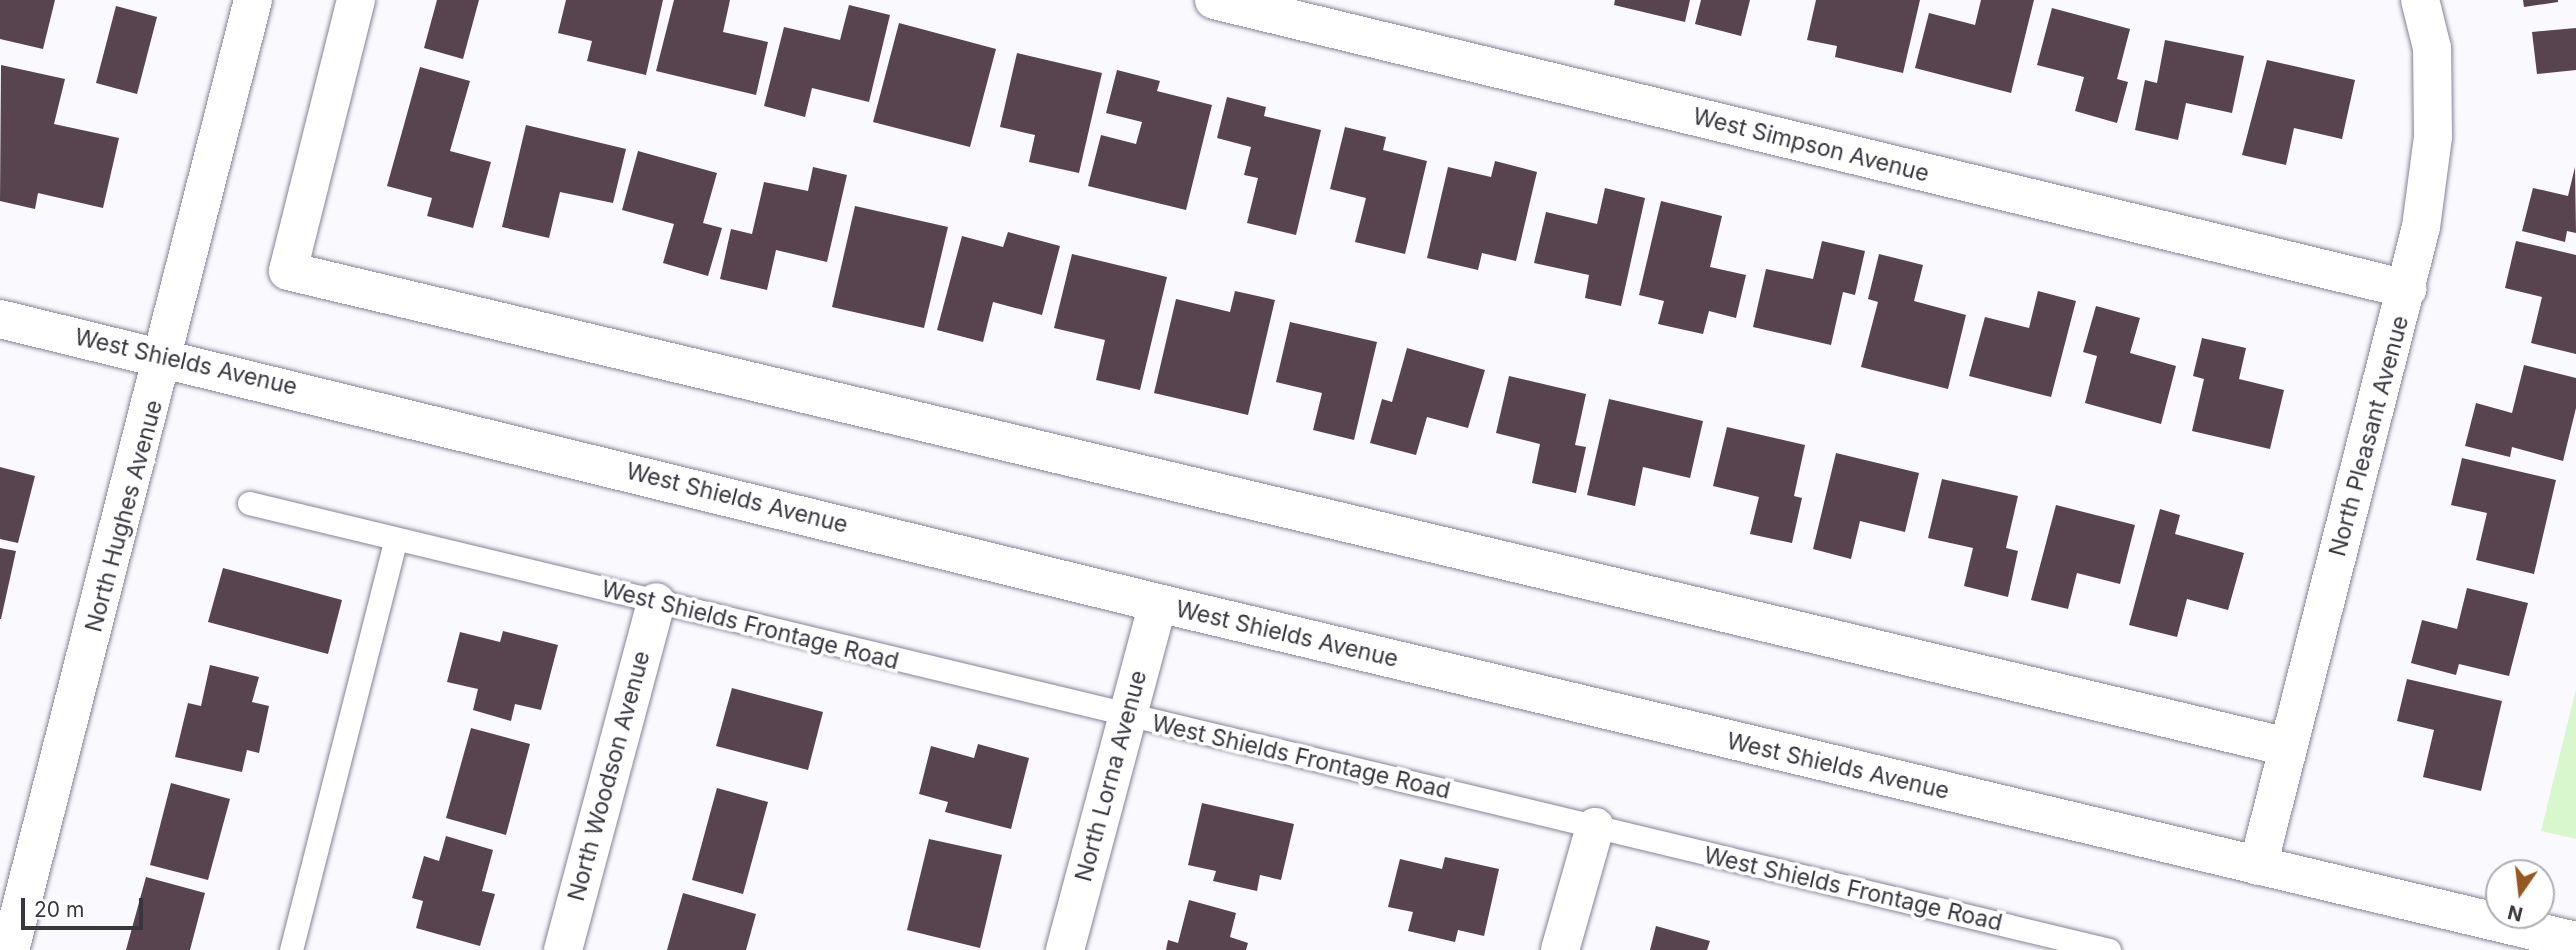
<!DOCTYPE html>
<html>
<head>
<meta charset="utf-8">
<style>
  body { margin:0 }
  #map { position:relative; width:2576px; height:950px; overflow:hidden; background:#faf9fe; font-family:Inter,sans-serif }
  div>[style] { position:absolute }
  .green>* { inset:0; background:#d9f7cc }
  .building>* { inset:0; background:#57444e }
  .roads { filter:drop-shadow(0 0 2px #868397) drop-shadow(0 0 2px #868397) }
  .lane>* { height:23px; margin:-11.5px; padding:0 11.5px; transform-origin:11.5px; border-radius:11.5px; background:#fff }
  .street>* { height:38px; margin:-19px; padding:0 19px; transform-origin:19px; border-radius:19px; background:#fff }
  .secondary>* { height:38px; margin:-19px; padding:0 19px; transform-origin:19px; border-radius:19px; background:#fff }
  span { translate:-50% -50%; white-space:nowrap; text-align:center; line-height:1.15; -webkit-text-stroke:7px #fff; paint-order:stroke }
  .street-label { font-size:23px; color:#383740 }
  .north { position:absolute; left:2485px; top:859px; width:70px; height:70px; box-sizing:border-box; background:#fff; border:2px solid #afafb3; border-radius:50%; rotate:194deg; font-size:19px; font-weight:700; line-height:28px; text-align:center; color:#383740 }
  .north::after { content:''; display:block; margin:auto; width:24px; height:32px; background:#975820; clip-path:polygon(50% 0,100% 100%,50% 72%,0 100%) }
  .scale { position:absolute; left:21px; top:898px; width:122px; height:32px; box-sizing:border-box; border:4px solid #383740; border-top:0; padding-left:9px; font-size:21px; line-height:24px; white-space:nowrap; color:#383740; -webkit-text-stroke:5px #fff; paint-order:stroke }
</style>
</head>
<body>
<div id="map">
  <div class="green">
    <i style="clip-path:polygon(2576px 689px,2576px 839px,2541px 831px)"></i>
  </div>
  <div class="building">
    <i style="clip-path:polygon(0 0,55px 0,43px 49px,0 39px)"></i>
    <i style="clip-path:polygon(437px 0,479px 0,463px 59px,424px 48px)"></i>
    <i style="clip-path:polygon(566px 0,663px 0,646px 75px,587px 61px,592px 41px,558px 33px)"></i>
    <i style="clip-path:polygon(674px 0,730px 0,723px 32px,768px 42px,756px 95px,656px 71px)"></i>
    <i style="clip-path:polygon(1615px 0,1690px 0,1685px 22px,1614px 5px)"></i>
    <i style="clip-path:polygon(1701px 0,1750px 0,1741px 36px,1695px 24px)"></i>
    <i style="clip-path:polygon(1816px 0,1920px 0,1903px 73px,1835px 57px,1837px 46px,1807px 40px)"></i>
    <i style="clip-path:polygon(1981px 0,2034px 0,2011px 93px,1915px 68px,1929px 13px,1975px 25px)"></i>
    <i style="clip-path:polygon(2523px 0,2558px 0,2558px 2px,2524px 7px)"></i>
    <i style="clip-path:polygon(849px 5px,890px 15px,869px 102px,812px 88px,805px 117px,764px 106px,784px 27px,840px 40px)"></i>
    <i style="clip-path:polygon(116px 6px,157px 17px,137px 94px,96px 83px)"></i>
    <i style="clip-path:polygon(2052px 8px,2130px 29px,2117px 79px,2128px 82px,2117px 123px,2075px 111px,2084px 77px,2037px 65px)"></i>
    <i style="clip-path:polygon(899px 23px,996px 49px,970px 147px,873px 122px)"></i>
    <i style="clip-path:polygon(2576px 28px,2576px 70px,2537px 74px,2532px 32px)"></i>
    <i style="clip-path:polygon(2165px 40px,2244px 56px,2232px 113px,2186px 103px,2178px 140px,2135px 130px,2145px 80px,2157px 83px)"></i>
    <i style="clip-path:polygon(1017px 53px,1102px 73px,1079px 173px,1029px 162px,1035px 135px,1000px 127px)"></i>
    <i style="clip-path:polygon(2267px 60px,2355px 80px,2342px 139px,2294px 128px,2286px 165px,2242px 155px)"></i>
    <i style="clip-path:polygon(1px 65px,65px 79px,54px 124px,119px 138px,103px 208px,38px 193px,35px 209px,0 201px)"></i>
    <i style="clip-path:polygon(420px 67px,470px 81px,450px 151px,491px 162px,473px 228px,427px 216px,432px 198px,387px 186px)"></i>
    <i style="clip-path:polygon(1117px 70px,1160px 81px,1157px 91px,1212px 105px,1186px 210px,1088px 186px,1101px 135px,1136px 144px,1142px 122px,1106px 113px)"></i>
    <i style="clip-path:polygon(1227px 97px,1266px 107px,1264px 116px,1321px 130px,1296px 235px,1247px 223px,1258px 178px,1244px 175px,1251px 147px,1217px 138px)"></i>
    <i style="clip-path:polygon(526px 125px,626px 149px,613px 203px,560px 192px,549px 238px,502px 227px)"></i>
    <i style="clip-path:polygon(1345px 127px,1386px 137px,1383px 150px,1427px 161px,1405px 254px,1355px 242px,1366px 198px,1330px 189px)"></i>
    <i style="clip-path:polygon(638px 151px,717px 173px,703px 223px,722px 228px,708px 276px,663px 263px,674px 224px,622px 210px)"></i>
    <i style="clip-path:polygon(1495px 161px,1537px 172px,1516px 261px,1482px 253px,1478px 270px,1427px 258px,1448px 167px,1491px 177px)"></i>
    <i style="clip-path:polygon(813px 167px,847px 175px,827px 262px,776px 250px,767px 290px,720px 279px,731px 229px,752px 234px,764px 182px,808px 191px)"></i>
    <i style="clip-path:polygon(2575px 167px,2576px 233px,2567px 231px,2565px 242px,2522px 231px,2533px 188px,2568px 196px)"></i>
    <i style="clip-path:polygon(1605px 188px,1645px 198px,1621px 306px,1585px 298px,1589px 275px,1534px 263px,1546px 212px,1597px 224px)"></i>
    <i style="clip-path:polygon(1661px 201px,1722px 216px,1710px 267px,1746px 275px,1736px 318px,1709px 311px,1703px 334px,1658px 324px,1664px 301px,1639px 295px)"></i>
    <i style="clip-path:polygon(855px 206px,948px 227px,924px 328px,832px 307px)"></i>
    <i style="clip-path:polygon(1008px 232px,1060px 246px,1042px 315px,993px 302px,983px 342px,937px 330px,962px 236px,1003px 247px)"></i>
    <i style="clip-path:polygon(1822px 241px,1865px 251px,1855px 295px,1843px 292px,1831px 345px,1753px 327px,1766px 269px,1813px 279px)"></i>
    <i style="clip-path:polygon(2516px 241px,2576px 255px,2576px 354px,2531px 343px,2542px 297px,2505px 288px)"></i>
    <i style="clip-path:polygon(1072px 254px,1167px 277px,1140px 390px,1096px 380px,1105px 340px,1054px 328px)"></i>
    <i style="clip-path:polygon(1879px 254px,1923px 265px,1914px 301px,1966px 315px,1948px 389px,1861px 367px,1878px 302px,1868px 299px)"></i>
    <i style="clip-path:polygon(1235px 291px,1275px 300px,1248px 415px,1154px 393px,1176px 299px,1230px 312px)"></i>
    <i style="clip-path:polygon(2038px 291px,2076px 301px,2051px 397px,1969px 376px,1985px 317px,2029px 328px)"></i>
    <i style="clip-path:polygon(2096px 306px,2140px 318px,2130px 353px,2176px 366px,2161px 424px,2085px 403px,2097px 356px,2083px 352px)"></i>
    <i style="clip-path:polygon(1290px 322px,1377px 342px,1354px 440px,1313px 430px,1322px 393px,1276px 382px)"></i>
    <i style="clip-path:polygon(2202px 338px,2246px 348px,2239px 379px,2284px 390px,2270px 449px,2192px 431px,2204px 379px,2193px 376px)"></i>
    <i style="clip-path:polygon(1407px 348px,1485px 370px,1468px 428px,1427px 417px,1416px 455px,1370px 443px,1382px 399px,1392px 402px)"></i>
    <i style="clip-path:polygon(2524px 365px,2576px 378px,2576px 408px,2563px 461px,2512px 447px,2510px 457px,2465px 446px,2476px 403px,2512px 413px)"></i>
    <i style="clip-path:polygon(1509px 376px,1586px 394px,1575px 445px,1586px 447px,1576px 493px,1532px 483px,1540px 444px,1496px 433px)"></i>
    <i style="clip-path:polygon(1609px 399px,1703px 421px,1690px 478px,1643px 467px,1635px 506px,1587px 495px)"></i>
    <i style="clip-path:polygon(1727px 427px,1805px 445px,1794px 496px,1802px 498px,1792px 543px,1750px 534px,1759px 497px,1713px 486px)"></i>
    <i style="clip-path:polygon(1836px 453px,1919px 473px,1905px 532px,1860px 521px,1851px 559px,1813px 549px)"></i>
    <i style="clip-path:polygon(2462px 458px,2556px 480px,2534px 574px,2476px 560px,2487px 513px,2451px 505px)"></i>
    <i style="clip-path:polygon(0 467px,35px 476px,18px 543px,0 539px)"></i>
    <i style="clip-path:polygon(1942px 479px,2018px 496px,2006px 548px,2018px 551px,2008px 597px,1964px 586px,1973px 548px,1928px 538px)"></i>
    <i style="clip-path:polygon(2056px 505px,2135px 525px,2120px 584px,2077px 573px,2068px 609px,2031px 600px)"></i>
    <i style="clip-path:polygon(2160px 509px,2180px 515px,2175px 534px,2244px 553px,2228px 610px,2187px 599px,2177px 637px,2129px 625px)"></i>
    <i style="clip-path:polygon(0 548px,16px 551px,1px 619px,0 619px)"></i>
    <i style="clip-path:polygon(223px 568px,342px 600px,328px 654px,208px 622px)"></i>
    <i style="clip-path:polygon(2467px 588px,2528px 603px,2509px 676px,2459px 664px,2456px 675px,2411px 663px,2422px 620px,2457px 629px)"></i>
    <i style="clip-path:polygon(503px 631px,558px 645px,541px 710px,515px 704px,511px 721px,473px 710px,478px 689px,447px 682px,460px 632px,500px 642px)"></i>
    <i style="clip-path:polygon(210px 665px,259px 677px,252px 702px,269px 706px,259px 753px,247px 750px,242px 772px,175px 757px,188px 703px,201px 706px)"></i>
    <i style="clip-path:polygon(2407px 679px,2502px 701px,2481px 791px,2423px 777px,2434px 730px,2397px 721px)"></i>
    <i style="clip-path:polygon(732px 688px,823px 712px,808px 770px,716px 746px)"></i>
    <i style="clip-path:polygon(471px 728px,530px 744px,506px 835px,446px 818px)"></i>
    <i style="clip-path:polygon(978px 744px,1029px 758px,1011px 829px,945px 812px,948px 802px,919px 794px,931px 746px,974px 758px)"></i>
    <i style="clip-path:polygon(171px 783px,230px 799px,208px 880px,150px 865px)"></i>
    <i style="clip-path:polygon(717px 788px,768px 802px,743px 894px,692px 880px)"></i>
    <i style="clip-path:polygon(1202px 803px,1294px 824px,1281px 880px,1260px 875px,1257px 891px,1213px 881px,1216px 871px,1188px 865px)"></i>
    <i style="clip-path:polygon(446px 836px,493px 850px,482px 891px,495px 894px,480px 946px,416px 928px,423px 901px,412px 898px,424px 856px,439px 861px)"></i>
    <i style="clip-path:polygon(929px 839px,1002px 855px,980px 948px,907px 930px)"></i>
    <i style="clip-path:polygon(1445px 857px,1499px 869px,1484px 936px,1458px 930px,1455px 942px,1408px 931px,1413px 912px,1388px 907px,1400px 859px,1442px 869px)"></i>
    <i style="clip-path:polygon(146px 877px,205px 893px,190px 950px,126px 950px)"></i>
    <i style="clip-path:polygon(683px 893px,756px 914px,746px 950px,667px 950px)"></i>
    <i style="clip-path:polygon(1189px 900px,1236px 913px,1230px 937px,1248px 943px,1246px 950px,1166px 950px,1168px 940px,1178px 943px)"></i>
    <i style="clip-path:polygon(1656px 926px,1710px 941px,1707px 950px,1650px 950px)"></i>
  </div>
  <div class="roads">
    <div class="lane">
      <i style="left:249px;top:503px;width:1913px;rotate:13.51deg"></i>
      <i style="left:291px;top:950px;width:424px;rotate:-75.7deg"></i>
    </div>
    <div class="street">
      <i style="left:356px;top:0;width:279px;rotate:104.1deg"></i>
      <i style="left:288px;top:271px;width:2056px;rotate:13.39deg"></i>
      <i style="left:1214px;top:0;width:1228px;rotate:13.62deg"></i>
      <i style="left:2258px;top:866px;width:659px;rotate:-75.69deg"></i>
      <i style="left:2421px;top:227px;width:91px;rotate:-82.4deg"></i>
      <i style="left:2433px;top:137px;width:89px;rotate:-90.6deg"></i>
      <i style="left:2432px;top:48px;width:49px;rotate:-104deg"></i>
      <i style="left:563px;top:950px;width:360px;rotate:-75deg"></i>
      <i style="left:1065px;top:950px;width:359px;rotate:-75deg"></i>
      <i style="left:1560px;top:950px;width:128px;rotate:-74.1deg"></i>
    </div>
    <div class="secondary">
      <i style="left:0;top:319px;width:1192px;rotate:13.78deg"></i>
      <i style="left:1158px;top:603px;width:1458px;rotate:13.41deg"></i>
      <i style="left:10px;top:950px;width:981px;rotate:-75.65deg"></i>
    </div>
  </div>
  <div class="street-label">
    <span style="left:1811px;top:145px;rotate:14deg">West Simpson Avenue</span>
    <span style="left:186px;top:362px;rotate:13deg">West Shields Avenue</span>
    <span style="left:2369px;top:436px;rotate:-75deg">North Pleasant Avenue</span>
    <span style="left:737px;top:498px;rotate:14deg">West Shields Avenue</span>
    <span style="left:124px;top:516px;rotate:-75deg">North Hughes Avenue</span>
    <span style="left:750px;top:625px;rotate:14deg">West Shields Frontage Road</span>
    <span style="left:1287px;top:634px;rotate:13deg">West Shields Avenue</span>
    <span style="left:1301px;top:757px;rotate:13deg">West Shields Frontage Road</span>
    <span style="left:1838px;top:766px;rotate:13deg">West Shields Avenue</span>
    <span style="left:609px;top:776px;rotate:-75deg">North Woodson Avenue</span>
    <span style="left:1111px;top:776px;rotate:-75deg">North Lorna Avenue</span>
    <span style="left:1853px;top:889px;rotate:13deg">West Shields Frontage Road</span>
  </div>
  <div class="north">N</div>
  <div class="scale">20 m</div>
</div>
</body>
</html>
